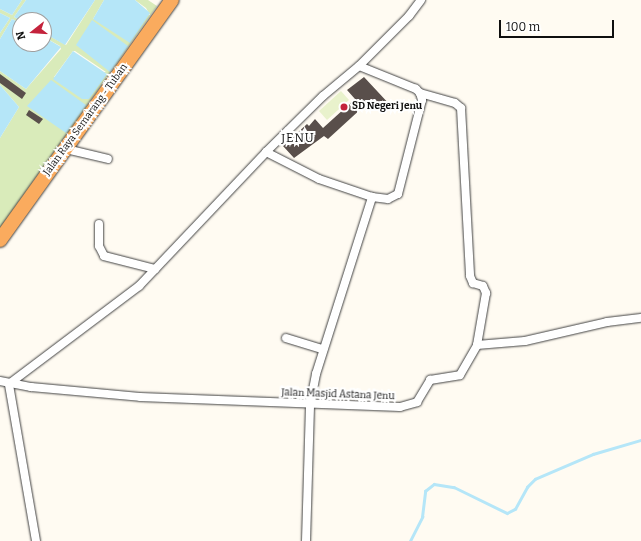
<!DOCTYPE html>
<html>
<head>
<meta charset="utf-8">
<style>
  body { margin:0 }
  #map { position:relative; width:641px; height:541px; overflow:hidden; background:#fffbf2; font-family:Bitter,serif }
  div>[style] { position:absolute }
  .green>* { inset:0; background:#d9ebba }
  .pitch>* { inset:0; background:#e9f2cc }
  .water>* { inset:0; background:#b5e6f8 }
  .stream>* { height:2.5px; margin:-1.25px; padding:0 1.25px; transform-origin:1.25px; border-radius:1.25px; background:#b5e6f8 }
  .building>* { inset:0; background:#594f4b }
  .roads { filter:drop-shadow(0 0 1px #424242) drop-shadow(0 0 1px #424242) }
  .minor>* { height:8px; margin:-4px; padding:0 4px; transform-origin:4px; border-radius:4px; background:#fff }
  .trunk>* { height:14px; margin:-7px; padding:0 7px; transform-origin:7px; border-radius:7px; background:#faab5e }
  .dots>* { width:11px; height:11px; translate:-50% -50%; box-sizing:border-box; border:2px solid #fff; border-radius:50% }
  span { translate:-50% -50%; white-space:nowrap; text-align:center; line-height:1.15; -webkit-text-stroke:4px #fff; paint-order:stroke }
  .poi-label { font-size:10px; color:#0f0f0f; font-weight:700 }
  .left { translate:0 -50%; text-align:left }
  .street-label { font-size:10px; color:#0f0f0f }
  .quarter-label { font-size:12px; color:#0f0f0f; letter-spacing:1px }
  .north { position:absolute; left:12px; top:12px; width:40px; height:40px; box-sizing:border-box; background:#fff; border:1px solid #9f9f9f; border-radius:50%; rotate:253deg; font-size:11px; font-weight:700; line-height:16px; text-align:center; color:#0f0f0f }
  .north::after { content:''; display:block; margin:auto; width:14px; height:18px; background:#c4233c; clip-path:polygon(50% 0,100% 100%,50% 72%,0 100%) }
  .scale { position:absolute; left:499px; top:20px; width:115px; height:18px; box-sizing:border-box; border:2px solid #0f0f0f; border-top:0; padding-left:5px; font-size:12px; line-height:14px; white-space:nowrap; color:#0f0f0f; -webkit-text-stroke:3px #fff; paint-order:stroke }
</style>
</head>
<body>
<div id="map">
  <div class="green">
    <i style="clip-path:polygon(22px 0,26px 0,14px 17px,20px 20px,20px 23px,12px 19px,0 39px,0 33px,10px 18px,0 13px,0 9px,12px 15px)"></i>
    <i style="clip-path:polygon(evenodd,95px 0,104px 0,93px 19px,150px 15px,146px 8px,135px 0,148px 0,157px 6px,0 228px,0 138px,19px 107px,0 85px,0 71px,26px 89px,61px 49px,60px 46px,44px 37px,44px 33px,66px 45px,95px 0,73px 51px,75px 51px,106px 72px,54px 77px,73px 51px)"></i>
  </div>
  <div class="pitch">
    <i style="clip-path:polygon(341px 91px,349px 100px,327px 120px,319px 111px)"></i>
  </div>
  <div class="water">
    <i style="clip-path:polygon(0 0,22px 0,12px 15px,0 9px)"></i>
    <i style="clip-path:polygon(26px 0,95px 0,65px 45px,44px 33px,44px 20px,20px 20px,14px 17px)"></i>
    <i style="clip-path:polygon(104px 0,135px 0,150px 13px,130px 43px,93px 19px)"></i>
    <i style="clip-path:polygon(0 13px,10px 18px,0 33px)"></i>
    <i style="clip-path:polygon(12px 19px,20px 23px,20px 44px,44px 44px,44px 37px,61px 47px,26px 89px,0 71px,0 39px)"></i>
    <i style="clip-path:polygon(92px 20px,128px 46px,110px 72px,76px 45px)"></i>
    <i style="clip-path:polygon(73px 51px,107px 74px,89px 99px,82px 99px,53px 79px)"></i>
    <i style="clip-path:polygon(51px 80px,86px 105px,66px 133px,27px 106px)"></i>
    <i style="clip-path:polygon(0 85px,19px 107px,0 138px)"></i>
  </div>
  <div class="stream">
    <i style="left:410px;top:541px;width:27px;rotate:-63deg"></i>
    <i style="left:422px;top:517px;width:26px;rotate:-83deg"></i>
    <i style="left:425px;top:491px;width:11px;rotate:-38deg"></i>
    <i style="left:434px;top:484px;width:20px;rotate:9deg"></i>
    <i style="left:454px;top:487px;width:59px;rotate:26.1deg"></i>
    <i style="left:507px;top:513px;width:9px;rotate:-27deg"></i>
    <i style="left:515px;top:509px;width:25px;rotate:-61deg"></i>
    <i style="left:527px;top:487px;width:11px;rotate:-45deg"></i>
    <i style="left:535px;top:479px;width:63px;rotate:-23.3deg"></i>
    <i style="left:593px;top:454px;width:50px;rotate:-16.3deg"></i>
  </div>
  <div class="building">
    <i style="clip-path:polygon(0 74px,26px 93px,22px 99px,0 83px)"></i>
    <i style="clip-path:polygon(364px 77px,391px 106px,385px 112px,376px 101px,366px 110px,363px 107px,328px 139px,324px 136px,294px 158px,283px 146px,307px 124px,309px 126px,315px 119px,323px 128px,355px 99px,347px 90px)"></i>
    <i style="clip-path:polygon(29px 110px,43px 119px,39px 124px,26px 115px)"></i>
  </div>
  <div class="roads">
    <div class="minor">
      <i style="left:420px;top:93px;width:36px;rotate:16deg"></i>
      <i style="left:455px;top:103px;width:8px;rotate:40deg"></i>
      <i style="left:461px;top:108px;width:168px;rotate:86.9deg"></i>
      <i style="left:470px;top:276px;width:8px;rotate:67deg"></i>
      <i style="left:473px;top:283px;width:10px;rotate:17deg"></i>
      <i style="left:483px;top:286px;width:8px;rotate:67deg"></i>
      <i style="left:486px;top:293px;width:53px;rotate:99.8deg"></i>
      <i style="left:66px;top:149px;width:43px;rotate:13.4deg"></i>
      <i style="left:266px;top:152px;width:59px;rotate:27deg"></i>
      <i style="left:319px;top:179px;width:56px;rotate:18.8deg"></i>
      <i style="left:99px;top:224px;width:22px;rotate:90deg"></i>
      <i style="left:99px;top:246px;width:11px;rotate:63deg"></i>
      <i style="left:104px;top:256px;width:53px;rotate:14.3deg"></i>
      <i style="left:286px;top:338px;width:39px;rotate:17deg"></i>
      <i style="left:0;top:381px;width:32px;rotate:11deg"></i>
      <i style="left:31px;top:387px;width:109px;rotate:5.2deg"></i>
      <i style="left:140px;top:397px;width:260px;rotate:2.2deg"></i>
      <i style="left:400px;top:407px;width:18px;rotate:-16deg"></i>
      <i style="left:417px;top:402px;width:26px;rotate:-59deg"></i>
      <i style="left:430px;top:380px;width:30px;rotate:-9deg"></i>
      <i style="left:460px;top:375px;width:34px;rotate:-60deg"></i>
      <i style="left:477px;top:345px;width:48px;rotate:-4.8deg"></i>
      <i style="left:525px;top:341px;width:84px;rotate:-13deg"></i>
      <i style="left:607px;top:322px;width:34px;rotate:-7deg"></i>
      <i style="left:36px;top:541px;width:159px;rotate:-99.8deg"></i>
      <i style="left:9px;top:384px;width:163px;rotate:-37deg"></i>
      <i style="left:139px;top:286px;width:185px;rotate:-46.5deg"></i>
      <i style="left:266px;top:152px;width:80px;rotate:-44.5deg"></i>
      <i style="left:323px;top:96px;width:47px;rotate:-39.8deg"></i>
      <i style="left:359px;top:66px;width:71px;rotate:-45deg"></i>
      <i style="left:409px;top:16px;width:20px;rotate:-53deg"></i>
      <i style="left:306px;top:541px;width:136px;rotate:-88.3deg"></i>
      <i style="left:310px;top:405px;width:32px;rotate:-79deg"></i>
      <i style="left:316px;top:374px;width:186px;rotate:-72.4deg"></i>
      <i style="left:372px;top:197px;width:16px;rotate:7deg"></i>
      <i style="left:388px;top:199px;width:11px;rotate:-27deg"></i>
      <i style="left:398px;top:194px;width:97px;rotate:-75.7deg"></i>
      <i style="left:422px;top:100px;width:7px;rotate:-106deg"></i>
      <i style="left:420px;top:93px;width:6px;rotate:-135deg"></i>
      <i style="left:416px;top:89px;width:61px;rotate:-158deg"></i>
    </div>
    <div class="trunk">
      <i style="left:0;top:240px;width:295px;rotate:-54.4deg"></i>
    </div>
  </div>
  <div class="dots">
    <i style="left:344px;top:107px;background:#c4233c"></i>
  </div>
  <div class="poi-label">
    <span class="left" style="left:352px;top:107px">SD Negeri Jenu</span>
  </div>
  <div class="street-label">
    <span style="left:86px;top:120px;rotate:-54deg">Jalan Raya Semarang - Tuban</span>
    <span style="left:338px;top:395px;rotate:2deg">Jalan Masjid Astana Jenu</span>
  </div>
  <div class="quarter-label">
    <span style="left:298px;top:139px">JENU</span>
  </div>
  <div class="north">N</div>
  <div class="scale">100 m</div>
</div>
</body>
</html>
